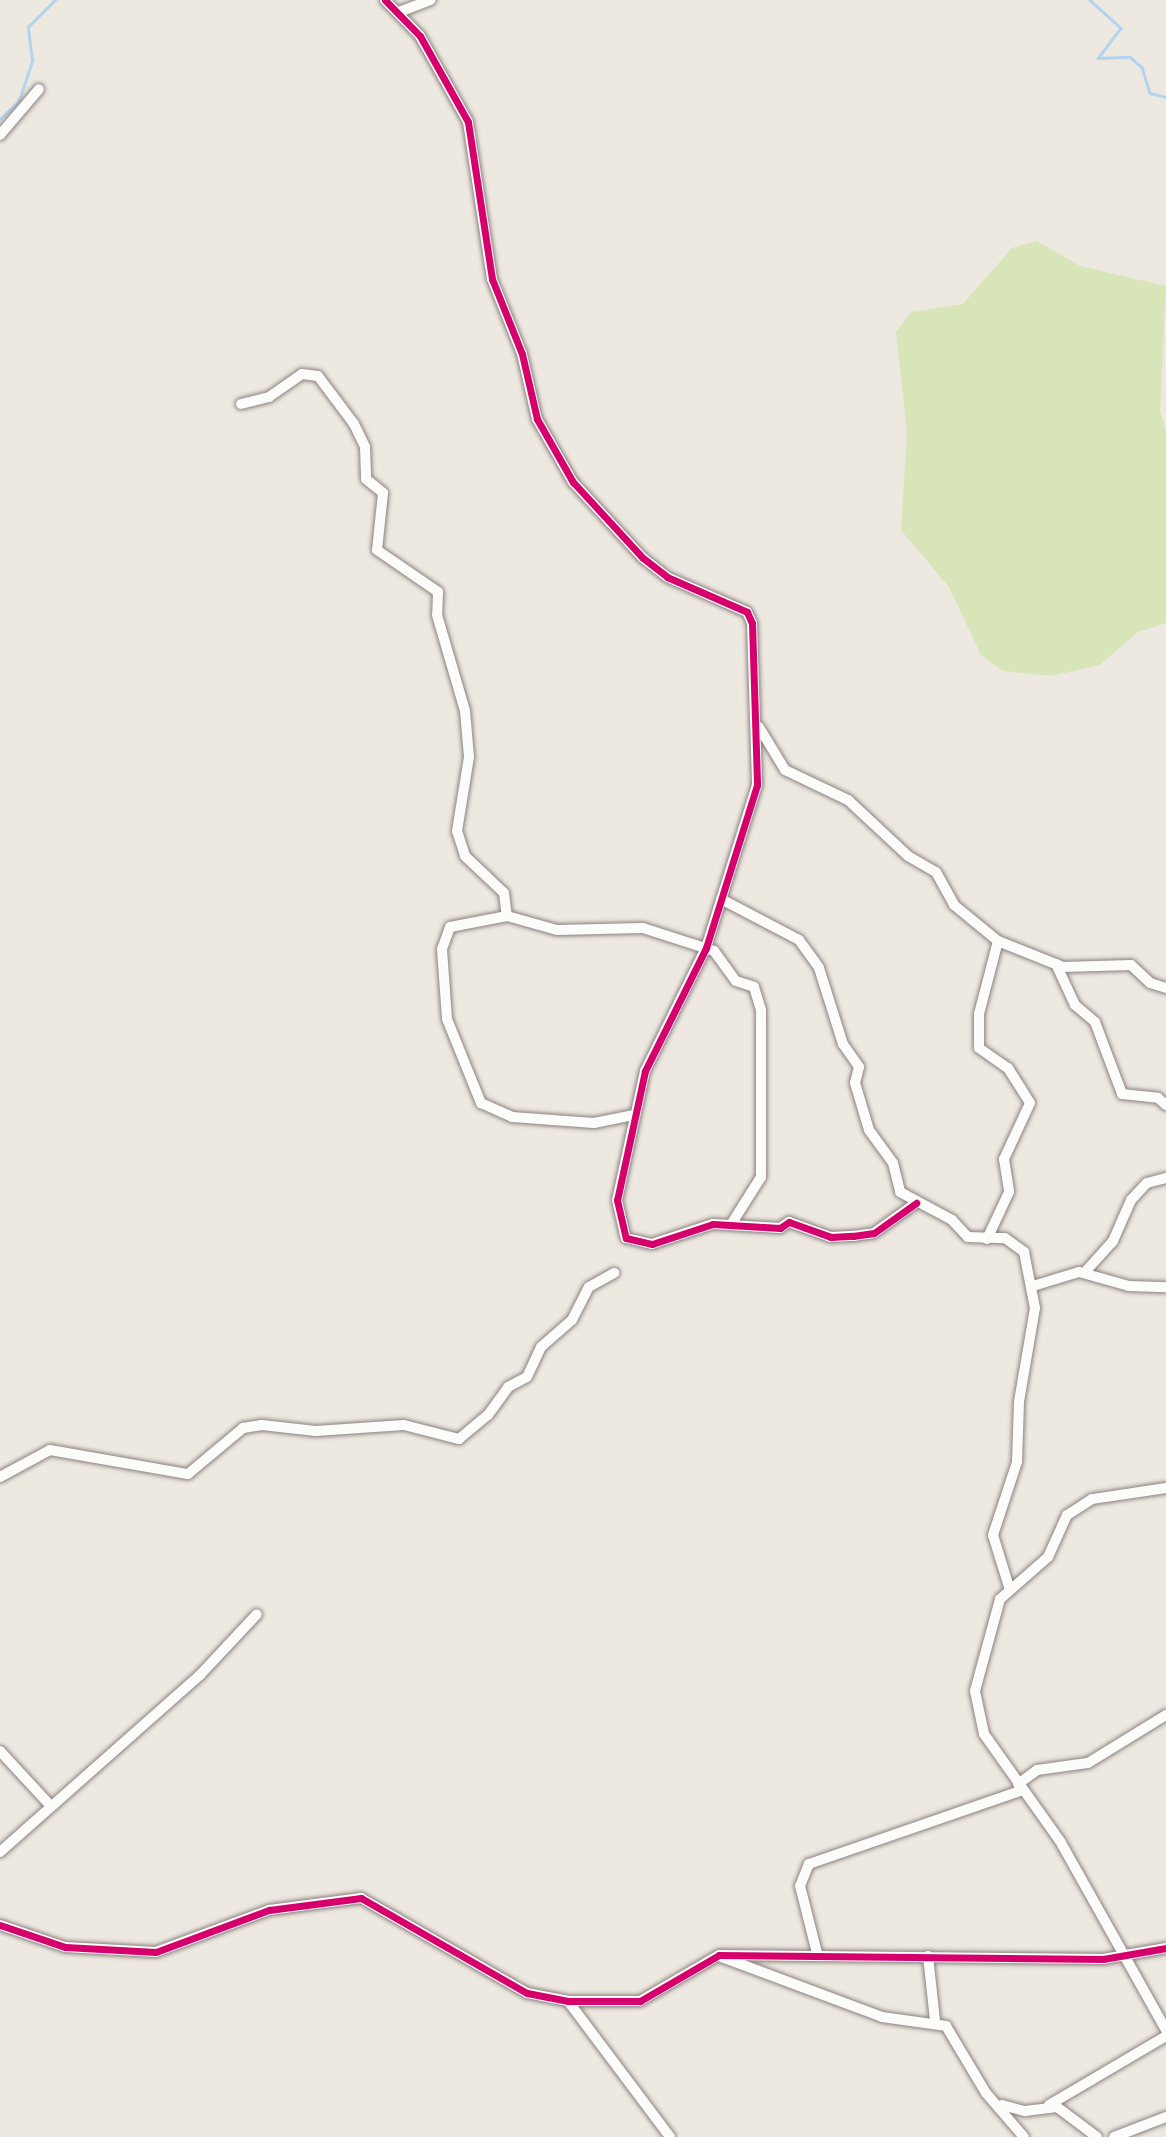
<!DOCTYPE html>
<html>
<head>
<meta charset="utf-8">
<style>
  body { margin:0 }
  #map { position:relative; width:1166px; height:2137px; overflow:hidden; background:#ede8e0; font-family:Itim,sans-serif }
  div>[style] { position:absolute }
  .green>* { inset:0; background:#d7e5b9 }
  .stream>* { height:2.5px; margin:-1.25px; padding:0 1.25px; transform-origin:1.25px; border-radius:1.25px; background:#b3d4ef }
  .roads { filter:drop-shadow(0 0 2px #8c8180) drop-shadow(0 0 2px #8c8180) }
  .minor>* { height:10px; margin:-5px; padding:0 5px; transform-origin:5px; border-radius:5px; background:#fcfcfa }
  .cycleway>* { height:7px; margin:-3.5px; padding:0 3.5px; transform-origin:3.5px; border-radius:3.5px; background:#d6006c }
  span { translate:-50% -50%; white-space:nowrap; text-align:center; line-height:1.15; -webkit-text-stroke:5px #fff; paint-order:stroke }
</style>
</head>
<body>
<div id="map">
  <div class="green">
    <i style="clip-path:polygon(1037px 241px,1080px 266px,1166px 286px,1160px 411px,1166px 431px,1166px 623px,1138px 632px,1100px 665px,1051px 676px,1003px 671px,981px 655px,949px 587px,901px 530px,907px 432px,896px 332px,911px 312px,963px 304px,1012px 248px)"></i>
  </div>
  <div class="stream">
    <i style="left:1090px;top:0;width:42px;rotate:42.1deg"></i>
    <i style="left:1121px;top:28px;width:38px;rotate:127deg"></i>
    <i style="left:1098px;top:58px;width:32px;rotate:-2deg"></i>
    <i style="left:1130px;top:57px;width:16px;rotate:40deg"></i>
    <i style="left:1142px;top:67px;width:27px;rotate:73deg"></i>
    <i style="left:1150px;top:93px;width:16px;rotate:14deg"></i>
    <i style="left:0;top:119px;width:26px;rotate:-43deg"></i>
    <i style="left:19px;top:101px;width:42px;rotate:-72deg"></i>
    <i style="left:32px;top:61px;width:34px;rotate:-97deg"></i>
    <i style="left:28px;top:27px;width:38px;rotate:-45deg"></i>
  </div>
  <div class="roads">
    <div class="minor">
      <i style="left:385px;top:0;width:50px;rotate:45.8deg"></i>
      <i style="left:420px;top:36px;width:98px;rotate:60.8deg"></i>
      <i style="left:468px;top:122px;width:159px;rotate:81.3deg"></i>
      <i style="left:492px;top:279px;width:81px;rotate:68.2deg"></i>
      <i style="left:522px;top:354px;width:67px;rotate:77deg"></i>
      <i style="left:537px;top:419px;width:73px;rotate:60.3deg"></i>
      <i style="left:573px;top:482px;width:103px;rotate:47.4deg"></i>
      <i style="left:643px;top:558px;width:31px;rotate:38deg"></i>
      <i style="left:667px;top:577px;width:87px;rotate:23.6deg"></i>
      <i style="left:747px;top:612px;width:12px;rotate:66deg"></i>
      <i style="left:752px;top:623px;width:162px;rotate:88.2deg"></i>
      <i style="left:757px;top:785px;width:171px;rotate:107.4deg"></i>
      <i style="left:706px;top:948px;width:137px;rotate:116.4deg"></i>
      <i style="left:645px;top:1071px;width:132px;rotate:102.2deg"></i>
      <i style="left:617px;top:1200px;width:39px;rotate:77deg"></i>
      <i style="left:626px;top:1238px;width:27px;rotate:13deg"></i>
      <i style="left:652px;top:1244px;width:64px;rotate:-18.2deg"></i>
      <i style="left:713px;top:1224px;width:67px;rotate:3.4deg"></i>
      <i style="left:780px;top:1228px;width:11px;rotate:-34deg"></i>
      <i style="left:789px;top:1222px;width:45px;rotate:19.7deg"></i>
      <i style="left:831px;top:1237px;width:22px;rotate:-3deg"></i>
      <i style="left:853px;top:1236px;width:21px;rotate:-8deg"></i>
      <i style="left:874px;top:1233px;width:52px;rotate:-35.5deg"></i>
      <i style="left:399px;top:12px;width:34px;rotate:-21deg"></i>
      <i style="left:0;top:135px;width:60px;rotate:-49.7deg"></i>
      <i style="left:241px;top:404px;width:29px;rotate:-14deg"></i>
      <i style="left:269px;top:397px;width:40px;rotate:-34.9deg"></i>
      <i style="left:302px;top:374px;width:16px;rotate:7deg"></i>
      <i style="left:318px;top:376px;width:60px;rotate:53.1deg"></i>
      <i style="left:354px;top:424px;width:25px;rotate:64deg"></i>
      <i style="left:365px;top:447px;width:32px;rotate:88deg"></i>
      <i style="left:366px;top:479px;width:22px;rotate:39deg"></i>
      <i style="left:383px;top:493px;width:57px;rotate:96deg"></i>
      <i style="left:377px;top:550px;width:74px;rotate:34.5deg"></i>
      <i style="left:438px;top:592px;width:23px;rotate:92deg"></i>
      <i style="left:437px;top:615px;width:100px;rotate:73.7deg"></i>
      <i style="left:465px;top:711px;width:46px;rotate:85deg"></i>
      <i style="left:469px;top:757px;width:75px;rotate:99.2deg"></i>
      <i style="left:457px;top:831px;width:26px;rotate:72deg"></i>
      <i style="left:465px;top:856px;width:54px;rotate:43.5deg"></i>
      <i style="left:504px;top:893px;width:23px;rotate:83deg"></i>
      <i style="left:507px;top:916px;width:52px;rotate:15.6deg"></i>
      <i style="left:557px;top:930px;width:86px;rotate:-1.3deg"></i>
      <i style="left:643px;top:928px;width:75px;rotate:17.9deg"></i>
      <i style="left:714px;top:951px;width:37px;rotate:54deg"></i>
      <i style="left:736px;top:981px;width:19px;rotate:18deg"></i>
      <i style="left:754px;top:987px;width:24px;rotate:73deg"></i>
      <i style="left:761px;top:1010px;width:167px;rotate:90deg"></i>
      <i style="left:761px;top:1177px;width:54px;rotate:122.2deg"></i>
      <i style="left:759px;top:727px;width:50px;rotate:58.8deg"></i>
      <i style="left:785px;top:770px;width:70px;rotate:25.5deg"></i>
      <i style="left:848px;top:800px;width:82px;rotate:43deg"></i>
      <i style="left:908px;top:856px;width:32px;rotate:30deg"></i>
      <i style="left:936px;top:872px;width:38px;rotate:61deg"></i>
      <i style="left:954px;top:905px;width:57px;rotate:39.3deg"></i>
      <i style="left:998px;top:941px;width:75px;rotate:104.6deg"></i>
      <i style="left:979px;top:1014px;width:34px;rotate:90deg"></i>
      <i style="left:979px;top:1048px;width:35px;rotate:35deg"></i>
      <i style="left:1008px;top:1068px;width:41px;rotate:57.8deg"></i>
      <i style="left:1030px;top:1103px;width:62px;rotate:114.9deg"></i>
      <i style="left:1004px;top:1159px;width:33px;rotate:81deg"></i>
      <i style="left:1009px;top:1192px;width:52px;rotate:115.1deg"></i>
      <i style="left:721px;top:899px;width:88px;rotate:27.7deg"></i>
      <i style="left:799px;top:940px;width:34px;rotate:54deg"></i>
      <i style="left:819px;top:968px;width:80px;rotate:72.5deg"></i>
      <i style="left:843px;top:1044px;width:28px;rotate:55deg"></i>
      <i style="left:859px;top:1067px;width:16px;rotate:104deg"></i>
      <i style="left:855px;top:1083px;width:49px;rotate:73.4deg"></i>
      <i style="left:869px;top:1130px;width:41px;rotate:54deg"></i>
      <i style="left:893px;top:1163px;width:30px;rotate:76deg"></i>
      <i style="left:900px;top:1192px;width:59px;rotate:28.3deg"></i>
      <i style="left:952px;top:1220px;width:23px;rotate:47deg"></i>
      <i style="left:968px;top:1237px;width:37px;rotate:2deg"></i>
      <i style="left:1005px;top:1238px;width:24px;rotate:36deg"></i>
      <i style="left:1024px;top:1252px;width:57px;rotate:78.9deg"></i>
      <i style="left:1035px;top:1308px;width:95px;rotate:99.7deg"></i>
      <i style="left:1019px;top:1402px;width:60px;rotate:91.9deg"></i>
      <i style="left:1017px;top:1462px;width:77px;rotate:108.2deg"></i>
      <i style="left:993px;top:1535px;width:54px;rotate:72.9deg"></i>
      <i style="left:507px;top:916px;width:58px;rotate:169.1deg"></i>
      <i style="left:450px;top:927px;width:23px;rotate:110deg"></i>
      <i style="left:442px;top:949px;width:70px;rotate:85.9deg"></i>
      <i style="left:447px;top:1019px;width:91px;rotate:68deg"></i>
      <i style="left:481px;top:1103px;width:34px;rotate:24deg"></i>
      <i style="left:512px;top:1117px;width:82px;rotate:4.2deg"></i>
      <i style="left:594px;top:1123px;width:41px;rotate:-11.3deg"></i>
      <i style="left:998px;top:941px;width:70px;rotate:21.8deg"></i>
      <i style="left:1063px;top:967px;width:68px;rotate:-1.7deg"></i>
      <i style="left:1131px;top:965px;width:26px;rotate:43deg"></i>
      <i style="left:1150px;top:983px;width:17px;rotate:17deg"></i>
      <i style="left:1056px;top:964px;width:45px;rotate:65.1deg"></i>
      <i style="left:1075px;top:1005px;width:26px;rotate:40deg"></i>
      <i style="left:1095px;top:1022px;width:77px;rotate:69.4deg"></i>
      <i style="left:1122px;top:1094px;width:36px;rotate:6deg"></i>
      <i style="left:1158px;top:1098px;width:11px;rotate:41deg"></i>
      <i style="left:1085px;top:1272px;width:42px;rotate:-47.9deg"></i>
      <i style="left:1113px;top:1241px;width:45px;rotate:-66.3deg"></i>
      <i style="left:1131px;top:1200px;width:23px;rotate:-47deg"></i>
      <i style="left:1147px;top:1183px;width:20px;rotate:-15deg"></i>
      <i style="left:1033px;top:1286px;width:48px;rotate:-16.9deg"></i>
      <i style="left:1079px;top:1272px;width:52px;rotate:15.6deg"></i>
      <i style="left:1129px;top:1286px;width:37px;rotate:2deg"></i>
      <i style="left:0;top:1477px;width:57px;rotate:-28.4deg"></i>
      <i style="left:50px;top:1450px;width:140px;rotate:9.9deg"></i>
      <i style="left:188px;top:1474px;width:72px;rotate:-39.9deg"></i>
      <i style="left:243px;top:1428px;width:19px;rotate:-9deg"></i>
      <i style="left:262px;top:1425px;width:54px;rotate:6.3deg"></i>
      <i style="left:316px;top:1431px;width:88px;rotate:-3.9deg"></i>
      <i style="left:404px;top:1425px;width:57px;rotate:14.3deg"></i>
      <i style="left:459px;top:1439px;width:38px;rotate:-40deg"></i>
      <i style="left:488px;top:1415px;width:34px;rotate:-54deg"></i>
      <i style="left:508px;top:1387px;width:21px;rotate:-28deg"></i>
      <i style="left:527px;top:1377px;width:33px;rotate:-65deg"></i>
      <i style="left:541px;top:1347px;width:41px;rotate:-41.1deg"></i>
      <i style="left:572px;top:1320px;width:37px;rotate:-63deg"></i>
      <i style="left:589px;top:1287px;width:29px;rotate:-29deg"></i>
      <i style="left:1166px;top:1488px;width:75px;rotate:171.5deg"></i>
      <i style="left:1092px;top:1499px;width:30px;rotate:147deg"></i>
      <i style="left:1067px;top:1515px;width:46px;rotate:114.3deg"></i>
      <i style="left:1048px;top:1557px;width:64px;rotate:138.8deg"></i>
      <i style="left:1000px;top:1599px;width:95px;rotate:105.2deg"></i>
      <i style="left:975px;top:1691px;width:44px;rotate:78.2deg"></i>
      <i style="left:984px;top:1734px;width:131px;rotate:54.6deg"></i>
      <i style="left:1060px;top:1841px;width:217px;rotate:60.7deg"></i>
      <i style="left:0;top:1751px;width:71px;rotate:47.3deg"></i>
      <i style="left:1018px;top:1784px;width:24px;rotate:-36deg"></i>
      <i style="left:1037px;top:1770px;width:51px;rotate:-7.8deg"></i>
      <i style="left:1088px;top:1763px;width:92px;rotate:-31.6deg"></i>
      <i style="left:0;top:1852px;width:267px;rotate:-41.5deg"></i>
      <i style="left:200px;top:1675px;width:83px;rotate:-46.9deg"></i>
      <i style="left:0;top:1925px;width:69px;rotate:18.7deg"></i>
      <i style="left:65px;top:1947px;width:91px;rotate:3.1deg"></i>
      <i style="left:156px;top:1952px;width:121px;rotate:-20.4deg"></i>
      <i style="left:269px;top:1910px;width:93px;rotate:-7.4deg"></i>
      <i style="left:361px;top:1898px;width:191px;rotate:29.8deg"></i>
      <i style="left:527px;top:1993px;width:42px;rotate:11deg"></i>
      <i style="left:568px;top:2001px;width:72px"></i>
      <i style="left:640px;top:2001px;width:91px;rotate:-30.2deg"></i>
      <i style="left:719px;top:1955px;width:384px;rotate:0.6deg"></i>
      <i style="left:1103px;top:1959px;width:64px;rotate:-9.9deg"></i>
      <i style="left:817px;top:1953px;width:69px;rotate:-104.2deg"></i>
      <i style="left:800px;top:1886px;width:24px;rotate:-68deg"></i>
      <i style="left:809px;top:1864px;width:226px;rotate:-19.1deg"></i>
      <i style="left:719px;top:1956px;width:174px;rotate:20.5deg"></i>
      <i style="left:882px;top:2017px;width:65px;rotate:8deg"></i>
      <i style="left:946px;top:2026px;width:78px;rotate:59.2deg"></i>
      <i style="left:986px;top:2093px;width:58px;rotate:49.2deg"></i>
      <i style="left:928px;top:1956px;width:64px;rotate:83.8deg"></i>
      <i style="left:568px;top:2001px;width:170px;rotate:53.1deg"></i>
      <i style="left:1002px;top:2105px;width:24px;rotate:15deg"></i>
      <i style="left:1025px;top:2111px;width:32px;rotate:-7deg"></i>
      <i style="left:1057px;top:2107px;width:50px;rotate:36.9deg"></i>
      <i style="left:1049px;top:2105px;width:136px;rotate:-30.5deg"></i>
      <i style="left:1114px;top:2137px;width:56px;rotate:-21deg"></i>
    </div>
  </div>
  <div class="cycleway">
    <i style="left:385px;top:0;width:50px;rotate:45.8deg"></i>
    <i style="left:420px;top:36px;width:98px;rotate:60.8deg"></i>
    <i style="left:468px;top:122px;width:159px;rotate:81.3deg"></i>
    <i style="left:492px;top:279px;width:81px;rotate:68.2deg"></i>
    <i style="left:522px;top:354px;width:67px;rotate:77deg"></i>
    <i style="left:537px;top:419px;width:73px;rotate:60.3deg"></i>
    <i style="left:573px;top:482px;width:103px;rotate:47.4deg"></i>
    <i style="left:643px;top:558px;width:31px;rotate:38deg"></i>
    <i style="left:667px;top:577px;width:87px;rotate:23.6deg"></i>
    <i style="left:747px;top:612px;width:12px;rotate:66deg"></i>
    <i style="left:752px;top:623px;width:162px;rotate:88.2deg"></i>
    <i style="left:757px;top:785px;width:171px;rotate:107.4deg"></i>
    <i style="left:706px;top:948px;width:137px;rotate:116.4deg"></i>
    <i style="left:645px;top:1071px;width:132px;rotate:102.2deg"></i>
    <i style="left:617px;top:1200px;width:39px;rotate:77deg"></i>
    <i style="left:626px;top:1238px;width:27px;rotate:13deg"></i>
    <i style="left:652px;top:1244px;width:64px;rotate:-18.2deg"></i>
    <i style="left:713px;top:1224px;width:67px;rotate:3.4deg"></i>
    <i style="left:780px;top:1228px;width:11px;rotate:-34deg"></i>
    <i style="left:789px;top:1222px;width:45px;rotate:19.7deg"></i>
    <i style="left:831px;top:1237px;width:22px;rotate:-3deg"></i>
    <i style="left:853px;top:1236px;width:21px;rotate:-8deg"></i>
    <i style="left:874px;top:1233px;width:52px;rotate:-35.5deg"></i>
    <i style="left:0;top:1925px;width:69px;rotate:18.7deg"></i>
    <i style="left:65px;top:1947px;width:91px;rotate:3.1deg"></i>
    <i style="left:156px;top:1952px;width:121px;rotate:-20.4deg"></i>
    <i style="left:269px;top:1910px;width:93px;rotate:-7.4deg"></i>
    <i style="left:361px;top:1898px;width:191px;rotate:29.8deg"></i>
    <i style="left:527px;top:1993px;width:42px;rotate:11deg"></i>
    <i style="left:568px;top:2001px;width:72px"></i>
    <i style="left:640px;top:2001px;width:91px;rotate:-30.2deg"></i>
    <i style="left:719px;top:1955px;width:384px;rotate:0.6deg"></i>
    <i style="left:1103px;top:1959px;width:64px;rotate:-9.9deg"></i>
  </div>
</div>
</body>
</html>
